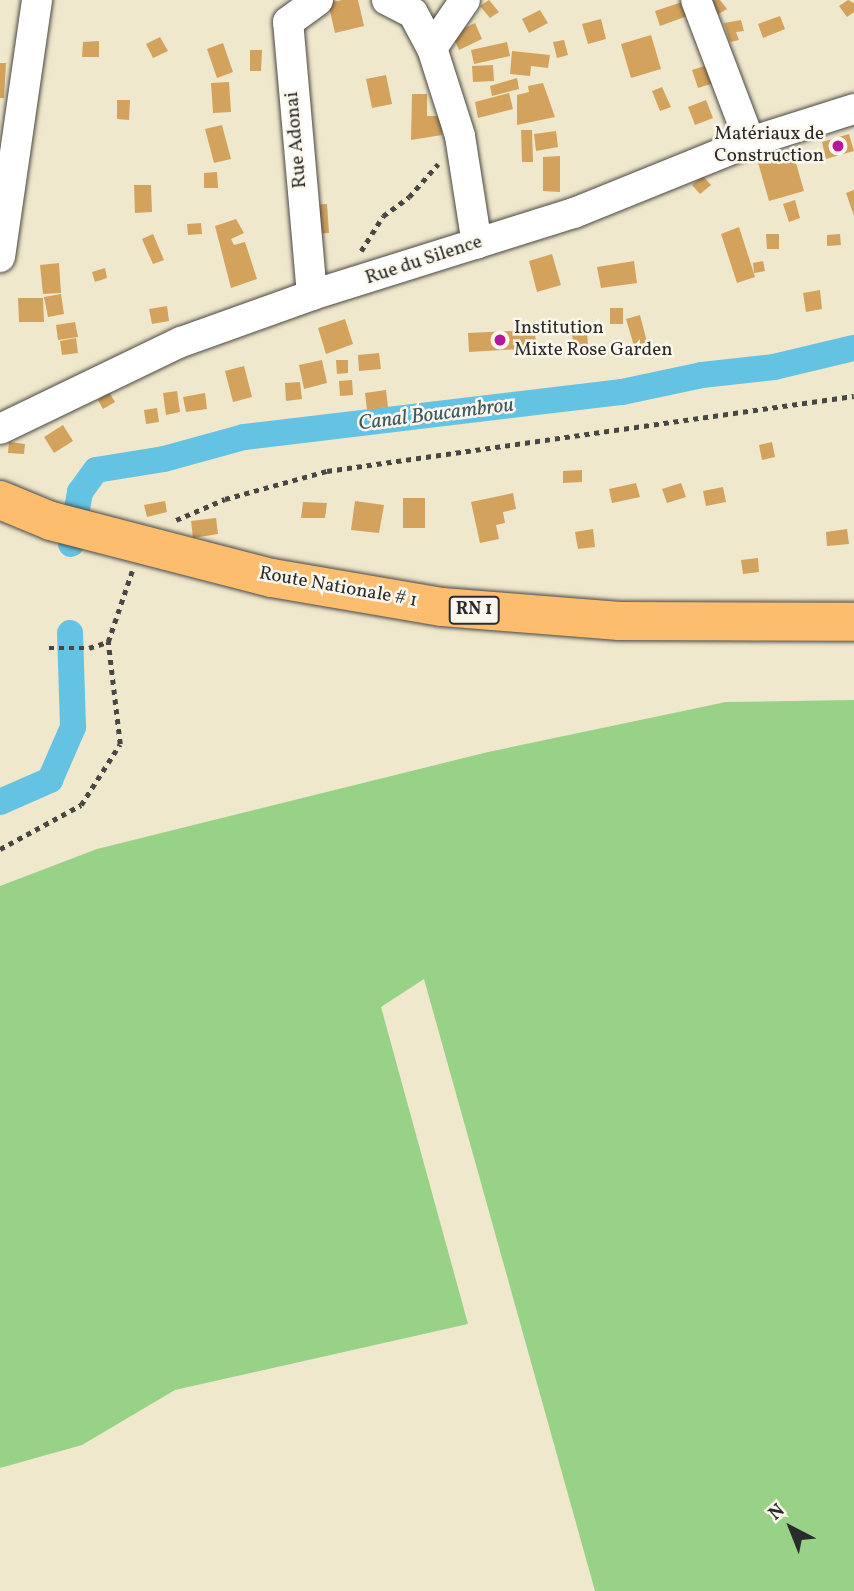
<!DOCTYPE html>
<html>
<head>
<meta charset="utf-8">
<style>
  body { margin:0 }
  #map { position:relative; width:854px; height:1591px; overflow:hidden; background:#f0e8cc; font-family:Vollkorn,serif }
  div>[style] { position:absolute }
  .green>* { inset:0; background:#97d286 }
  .canal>* { height:26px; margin:-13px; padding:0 13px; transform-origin:13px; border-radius:13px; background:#64c3e3 }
  .building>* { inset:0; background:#d3a25c }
  .path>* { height:4.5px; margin-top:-2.25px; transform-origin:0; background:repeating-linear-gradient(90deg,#494743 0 5px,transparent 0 10px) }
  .roads { filter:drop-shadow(0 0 2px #494743) drop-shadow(0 0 2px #494743) }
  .minor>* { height:30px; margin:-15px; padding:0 15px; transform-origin:15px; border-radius:15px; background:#fff }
  .primary>* { height:38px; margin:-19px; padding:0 19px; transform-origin:19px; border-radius:19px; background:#fcbd6f }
  .dots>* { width:19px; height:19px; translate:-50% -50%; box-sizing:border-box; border:4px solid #fbf7ec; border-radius:50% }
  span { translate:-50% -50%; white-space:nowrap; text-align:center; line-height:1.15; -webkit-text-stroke:5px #fbf7ec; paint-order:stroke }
  .shield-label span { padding:2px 5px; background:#fbf7ec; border:2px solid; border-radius:5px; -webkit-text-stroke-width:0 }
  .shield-label { font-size:18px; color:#2b2b2b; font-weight:700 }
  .poi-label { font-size:19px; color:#2b2b2b }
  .right { translate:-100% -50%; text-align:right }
  .left { translate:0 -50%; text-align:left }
  .street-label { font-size:19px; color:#2b2b2b }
  .water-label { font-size:21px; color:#3c5962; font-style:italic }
  .north { position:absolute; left:756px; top:1493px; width:70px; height:70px; -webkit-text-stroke:5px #fbf7ec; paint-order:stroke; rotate:318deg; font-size:19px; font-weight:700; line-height:28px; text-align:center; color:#2b2b2b }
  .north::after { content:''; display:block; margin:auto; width:24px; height:32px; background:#2b2b2b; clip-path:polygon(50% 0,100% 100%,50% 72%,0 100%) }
</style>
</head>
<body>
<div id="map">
  <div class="green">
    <i style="clip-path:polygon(854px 700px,854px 1591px,595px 1591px,424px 979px,381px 1007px,468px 1324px,175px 1390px,82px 1445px,0 1468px,0 886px,97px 849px,488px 752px,726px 702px)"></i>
  </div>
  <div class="canal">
    <i style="left:71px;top:544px;width:53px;rotate:-80.2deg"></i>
    <i style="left:80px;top:492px;width:27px;rotate:-54deg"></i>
    <i style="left:96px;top:470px;width:69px;rotate:-9.2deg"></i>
    <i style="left:164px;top:459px;width:83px;rotate:-15.4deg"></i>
    <i style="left:244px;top:437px;width:381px;rotate:-6.8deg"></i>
    <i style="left:622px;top:392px;width:82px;rotate:-12deg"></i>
    <i style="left:702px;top:375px;width:72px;rotate:-6.3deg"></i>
    <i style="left:774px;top:367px;width:82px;rotate:-13.4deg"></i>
    <i style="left:0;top:802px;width:55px;rotate:-23.7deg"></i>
    <i style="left:50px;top:780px;width:58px;rotate:-66.5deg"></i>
    <i style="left:73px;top:727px;width:94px;rotate:-91.8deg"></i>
  </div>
  <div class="building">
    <i style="clip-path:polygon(342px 0,358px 0,364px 26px,335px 33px,328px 3px)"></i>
    <i style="clip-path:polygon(489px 0,499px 12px,490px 18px,480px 6px)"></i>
    <i style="clip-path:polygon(707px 0,720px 0,727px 9px,717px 15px)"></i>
    <i style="clip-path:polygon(848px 0,854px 3px,854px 12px,847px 17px,839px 6px)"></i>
    <i style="clip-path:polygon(685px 1px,690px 15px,660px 26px,655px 11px)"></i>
    <i style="clip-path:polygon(540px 10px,548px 23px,529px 33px,522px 19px)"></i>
    <i style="clip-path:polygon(780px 16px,785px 29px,763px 38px,758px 24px)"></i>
    <i style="clip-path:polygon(601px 19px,606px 39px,588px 44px,582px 24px)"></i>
    <i style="clip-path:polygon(741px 20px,744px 31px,736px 32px,739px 40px,730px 42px,724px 23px)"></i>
    <i style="clip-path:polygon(475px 23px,482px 39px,459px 50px,452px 34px)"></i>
    <i style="clip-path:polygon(651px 35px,661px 69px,631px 78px,621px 44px)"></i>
    <i style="clip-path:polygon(160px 37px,168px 51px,153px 58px,146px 44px)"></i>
    <i style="clip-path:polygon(564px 40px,568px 55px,557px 58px,553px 42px)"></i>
    <i style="clip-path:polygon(99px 41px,99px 57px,82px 57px,83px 42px)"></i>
    <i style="clip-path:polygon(507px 42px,510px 56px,474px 64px,471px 50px)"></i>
    <i style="clip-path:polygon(223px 43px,233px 72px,217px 78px,207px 49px)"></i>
    <i style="clip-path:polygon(250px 50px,262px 50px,261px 71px,250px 71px)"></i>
    <i style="clip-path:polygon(512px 51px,550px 55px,548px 68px,531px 66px,530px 76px,510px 74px)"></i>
    <i style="clip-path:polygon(0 63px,6px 63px,4px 98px,0 98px)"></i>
    <i style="clip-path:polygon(711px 64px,717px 82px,698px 88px,692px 70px)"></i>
    <i style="clip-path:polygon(493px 65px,494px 81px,473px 82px,472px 66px)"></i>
    <i style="clip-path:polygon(386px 75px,392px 104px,372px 108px,366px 79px)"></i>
    <i style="clip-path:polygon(517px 78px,519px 89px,492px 96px,490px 86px)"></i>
    <i style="clip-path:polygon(229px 82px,231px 112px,213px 113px,211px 83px)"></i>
    <i style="clip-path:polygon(543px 83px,555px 117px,517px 125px,517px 95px,529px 92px,528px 86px)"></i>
    <i style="clip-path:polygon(662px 87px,671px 107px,660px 111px,652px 91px)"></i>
    <i style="clip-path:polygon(509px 93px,513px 109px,478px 118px,475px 102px)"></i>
    <i style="clip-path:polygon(412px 94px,427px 94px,427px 116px,443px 116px,442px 135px,411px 140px)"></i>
    <i style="clip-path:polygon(117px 100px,130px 100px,129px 120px,117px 119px)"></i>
    <i style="clip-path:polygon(706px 100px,713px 118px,695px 125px,688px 107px)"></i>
    <i style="clip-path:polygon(222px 125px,231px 159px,214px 163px,205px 129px)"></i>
    <i style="clip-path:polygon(521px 130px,532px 130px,533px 162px,522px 162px)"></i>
    <i style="clip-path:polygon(556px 131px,558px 147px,536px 151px,534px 134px)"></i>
    <i style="clip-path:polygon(849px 134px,854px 151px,826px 159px,822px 142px)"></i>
    <i style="clip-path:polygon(792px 149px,804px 191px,769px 201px,757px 159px)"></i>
    <i style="clip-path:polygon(560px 156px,560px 192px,543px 191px,543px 157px)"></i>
    <i style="clip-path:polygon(217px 172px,218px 188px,204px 188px,204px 173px)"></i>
    <i style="clip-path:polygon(703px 176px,711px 185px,700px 194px,692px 185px)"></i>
    <i style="clip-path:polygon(134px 185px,151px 185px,152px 212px,135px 213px)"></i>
    <i style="clip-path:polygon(854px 190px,854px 216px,846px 193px)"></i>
    <i style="clip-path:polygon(795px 200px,800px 218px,789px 222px,783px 204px)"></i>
    <i style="clip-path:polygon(327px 204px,329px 233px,312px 234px,310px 205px)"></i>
    <i style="clip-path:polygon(236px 219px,244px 233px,231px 239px,234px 245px,245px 242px,257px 279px,231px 288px,215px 226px)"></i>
    <i style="clip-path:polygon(201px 223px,202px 234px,188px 235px,187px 224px)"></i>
    <i style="clip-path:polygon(739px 227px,755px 277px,737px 283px,721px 234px)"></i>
    <i style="clip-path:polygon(153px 234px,164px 260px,153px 264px,142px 239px)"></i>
    <i style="clip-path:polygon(766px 234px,779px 234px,779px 249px,767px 249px)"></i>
    <i style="clip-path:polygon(840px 234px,841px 245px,827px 246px,827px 235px)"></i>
    <i style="clip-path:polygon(552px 254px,561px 285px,537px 292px,529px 261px)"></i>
    <i style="clip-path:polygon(634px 261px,637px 283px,601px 288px,597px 267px)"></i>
    <i style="clip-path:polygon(763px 261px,765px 271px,754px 273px,753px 263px)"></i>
    <i style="clip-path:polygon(59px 263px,61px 293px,43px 294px,40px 265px)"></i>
    <i style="clip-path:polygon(105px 268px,107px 278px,95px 282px,92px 272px)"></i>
    <i style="clip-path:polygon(820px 290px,822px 309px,806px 312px,803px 293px)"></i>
    <i style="clip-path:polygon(61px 294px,64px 314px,48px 317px,44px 297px)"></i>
    <i style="clip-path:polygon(18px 298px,43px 298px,44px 322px,19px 322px)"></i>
    <i style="clip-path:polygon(167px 306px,169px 321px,152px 324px,149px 309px)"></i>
    <i style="clip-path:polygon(610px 308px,623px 308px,623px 324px,610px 324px)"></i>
    <i style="clip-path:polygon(640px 315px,647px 342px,634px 346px,626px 319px)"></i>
    <i style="clip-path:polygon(345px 319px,353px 344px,326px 354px,318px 328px)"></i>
    <i style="clip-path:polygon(75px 322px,78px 337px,58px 340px,56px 325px)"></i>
    <i style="clip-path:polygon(587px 329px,588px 349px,573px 350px,572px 330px)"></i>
    <i style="clip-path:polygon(535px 330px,536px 348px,469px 352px,468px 333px)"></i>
    <i style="clip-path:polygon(76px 338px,78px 353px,62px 355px,60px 341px)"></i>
    <i style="clip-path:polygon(379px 353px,381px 369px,359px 371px,358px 355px)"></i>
    <i style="clip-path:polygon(322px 360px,327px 383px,304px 389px,299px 365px)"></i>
    <i style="clip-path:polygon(336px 360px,348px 360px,348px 373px,337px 374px)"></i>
    <i style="clip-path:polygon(244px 366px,252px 397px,233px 402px,225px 371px)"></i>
    <i style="clip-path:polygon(352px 380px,353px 395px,340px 396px,339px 381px)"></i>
    <i style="clip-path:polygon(300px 382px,302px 399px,286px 401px,285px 383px)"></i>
    <i style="clip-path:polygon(386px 390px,388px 407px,367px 410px,365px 393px)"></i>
    <i style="clip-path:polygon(177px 391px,180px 412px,166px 415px,163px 393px)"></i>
    <i style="clip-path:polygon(109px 392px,115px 402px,103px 409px,98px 400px)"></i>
    <i style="clip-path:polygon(205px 393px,207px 409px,186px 412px,183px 397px)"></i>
    <i style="clip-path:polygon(157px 408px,159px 422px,146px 424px,144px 410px)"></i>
    <i style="clip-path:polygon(63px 425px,73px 441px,54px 453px,44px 437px)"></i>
    <i style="clip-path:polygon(9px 442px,25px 444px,24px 454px,8px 453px)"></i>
    <i style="clip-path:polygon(772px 442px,775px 457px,762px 460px,759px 445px)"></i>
    <i style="clip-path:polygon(582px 470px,582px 482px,563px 483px,563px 471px)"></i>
    <i style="clip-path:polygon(636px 483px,640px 497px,612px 503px,609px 489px)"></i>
    <i style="clip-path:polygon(681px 483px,686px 497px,667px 503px,662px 489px)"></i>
    <i style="clip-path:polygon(723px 487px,726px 502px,706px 506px,703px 491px)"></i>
    <i style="clip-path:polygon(513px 493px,516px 509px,503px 512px,505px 523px,496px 525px,499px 539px,480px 543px,471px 502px)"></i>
    <i style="clip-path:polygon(403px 498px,425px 498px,425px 528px,403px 528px)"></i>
    <i style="clip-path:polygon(165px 501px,167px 512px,147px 517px,144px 505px)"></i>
    <i style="clip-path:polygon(355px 501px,384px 505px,379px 533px,351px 530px)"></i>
    <i style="clip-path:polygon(303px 502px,327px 503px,325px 518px,301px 518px)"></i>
    <i style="clip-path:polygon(216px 518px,218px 534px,193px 538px,191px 521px)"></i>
    <i style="clip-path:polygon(593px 529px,595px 547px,578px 549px,575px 532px)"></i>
    <i style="clip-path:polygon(847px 529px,849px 544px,827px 546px,826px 532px)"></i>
    <i style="clip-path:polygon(758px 558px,759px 572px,743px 574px,741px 560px)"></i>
  </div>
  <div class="path">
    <i style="left:361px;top:251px;width:41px;rotate:-57.8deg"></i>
    <i style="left:383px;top:216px;width:32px;rotate:-36deg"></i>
    <i style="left:409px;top:197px;width:44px;rotate:-48.7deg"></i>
    <i style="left:176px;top:520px;width:53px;rotate:-23.2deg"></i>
    <i style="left:225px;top:499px;width:106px;rotate:-15.4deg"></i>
    <i style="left:327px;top:471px;width:532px;rotate:-8.1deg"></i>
    <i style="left:49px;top:648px;width:40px"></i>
    <i style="left:89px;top:648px;width:20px;rotate:-18deg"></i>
    <i style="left:0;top:849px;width:92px;rotate:-28.5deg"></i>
    <i style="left:81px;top:805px;width:72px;rotate:-57.4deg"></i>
    <i style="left:120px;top:744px;width:103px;rotate:-96.7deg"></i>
    <i style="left:108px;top:642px;width:75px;rotate:-71.3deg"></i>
  </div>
  <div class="roads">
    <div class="minor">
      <i style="left:387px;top:0;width:29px;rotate:27deg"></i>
      <i style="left:413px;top:13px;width:40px;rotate:62deg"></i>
      <i style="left:432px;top:48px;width:92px;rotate:72.3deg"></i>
      <i style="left:460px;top:136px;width:109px;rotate:81.1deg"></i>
      <i style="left:696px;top:0;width:152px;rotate:69.2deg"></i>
      <i style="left:432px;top:48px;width:58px;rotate:-55.5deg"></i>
      <i style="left:0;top:257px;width:260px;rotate:-81.8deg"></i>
      <i style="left:312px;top:295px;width:274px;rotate:-95deg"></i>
      <i style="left:288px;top:22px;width:37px;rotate:-36deg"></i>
      <i style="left:0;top:429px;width:201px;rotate:-25.7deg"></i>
      <i style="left:181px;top:342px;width:139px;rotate:-19.7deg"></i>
      <i style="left:312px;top:295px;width:275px;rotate:-17.4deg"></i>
      <i style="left:574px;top:213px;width:190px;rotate:-22deg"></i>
      <i style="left:750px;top:142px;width:109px;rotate:-17.6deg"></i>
    </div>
    <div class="primary">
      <i style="left:0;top:500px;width:55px;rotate:22.4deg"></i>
      <i style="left:51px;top:521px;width:228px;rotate:14.5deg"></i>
      <i style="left:272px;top:578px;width:172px;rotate:9.7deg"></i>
      <i style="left:442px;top:607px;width:178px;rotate:4.5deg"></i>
      <i style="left:619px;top:621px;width:235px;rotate:0.2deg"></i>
    </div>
  </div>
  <div class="dots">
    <i style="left:838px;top:146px;background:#b5179e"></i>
    <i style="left:500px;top:340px;background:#b5179e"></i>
  </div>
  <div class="shield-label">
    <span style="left:474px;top:610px">RN 1</span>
  </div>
  <div class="poi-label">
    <span class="right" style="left:824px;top:146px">Matériaux de<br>Construction</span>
    <span class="left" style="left:514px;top:340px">Institution<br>Mixte Rose Garden</span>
  </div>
  <div class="street-label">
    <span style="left:297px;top:140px;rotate:-95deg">Rue Adonai</span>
    <span style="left:424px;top:261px;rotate:-18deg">Rue du Silence</span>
    <span style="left:338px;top:588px;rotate:10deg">Route Nationale # 1</span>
  </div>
  <div class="water-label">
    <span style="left:436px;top:415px;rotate:-7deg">Canal Boucambrou</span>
  </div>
  <div class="north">N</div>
</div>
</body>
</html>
